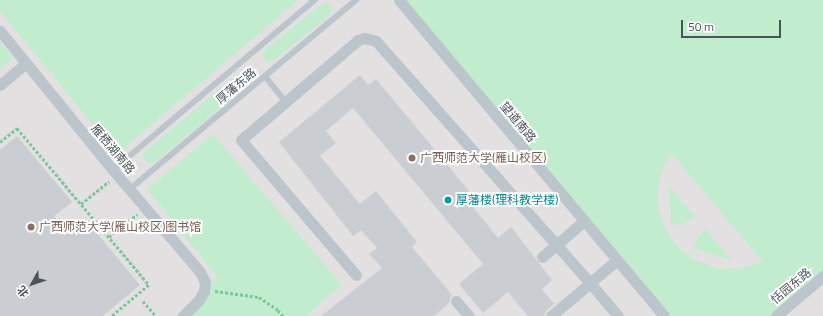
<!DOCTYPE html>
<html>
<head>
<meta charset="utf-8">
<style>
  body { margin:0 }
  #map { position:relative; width:823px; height:316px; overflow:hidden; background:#f2eff0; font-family:"Titillium Web","Noto Sans SC",sans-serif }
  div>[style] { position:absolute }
  .education>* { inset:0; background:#e3e0e1 }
  .green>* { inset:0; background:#c1ecce }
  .building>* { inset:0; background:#cacdd2 }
  .path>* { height:2.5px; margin-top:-1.25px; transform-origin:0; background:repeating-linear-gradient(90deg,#7bc89b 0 3px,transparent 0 5px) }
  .lane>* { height:5.5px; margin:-2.75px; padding:0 2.75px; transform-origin:2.75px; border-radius:2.75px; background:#bcc5cb }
  .street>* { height:11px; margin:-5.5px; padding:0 5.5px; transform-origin:5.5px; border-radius:5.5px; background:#bcc5cb }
  .dots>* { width:11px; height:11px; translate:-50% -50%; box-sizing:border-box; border:2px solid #fff; border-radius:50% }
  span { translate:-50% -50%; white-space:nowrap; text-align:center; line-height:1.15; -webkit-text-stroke:4px #fff; paint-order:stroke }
  .street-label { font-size:12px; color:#49545b }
  .education-label { font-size:12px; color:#785e54 }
  .left { translate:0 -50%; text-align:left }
  .culture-label { font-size:12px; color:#0d838f }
  .north { position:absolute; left:12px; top:264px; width:40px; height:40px; -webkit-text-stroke:3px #fff; paint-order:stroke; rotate:230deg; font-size:11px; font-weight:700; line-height:16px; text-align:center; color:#49545b }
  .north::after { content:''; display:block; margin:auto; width:14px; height:18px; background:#49545b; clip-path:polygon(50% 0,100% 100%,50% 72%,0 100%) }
  .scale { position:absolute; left:681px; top:20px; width:100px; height:18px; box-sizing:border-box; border:2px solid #49545b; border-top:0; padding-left:5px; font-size:12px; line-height:14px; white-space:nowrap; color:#49545b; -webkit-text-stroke:3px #fff; paint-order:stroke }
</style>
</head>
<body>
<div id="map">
  <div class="education">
    <i style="clip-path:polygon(0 0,823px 0,823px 316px,0 316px)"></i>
  </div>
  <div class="green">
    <i style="clip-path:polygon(0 0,298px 0,121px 151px,108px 143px,0 11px)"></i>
    <i style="clip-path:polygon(evenodd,399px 0,823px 0,823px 276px,776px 316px,664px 316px,399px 0,672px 154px,763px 262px,762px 262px,739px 269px,715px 268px,693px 259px,675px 244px,662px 223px,657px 200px,660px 176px,664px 165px,672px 154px)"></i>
    <i style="clip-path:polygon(326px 1px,332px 8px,331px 14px,274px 60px,268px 62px,264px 59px,263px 51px)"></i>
    <i style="clip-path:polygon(0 42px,13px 58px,0 69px)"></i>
    <i style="clip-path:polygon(240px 74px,246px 80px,244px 88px,154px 163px,151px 164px,146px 161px,143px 155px,146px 151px,236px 75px)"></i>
    <i style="clip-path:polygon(213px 134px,342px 285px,306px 316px,175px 316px,218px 278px,147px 189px)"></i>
    <i style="clip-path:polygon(668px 185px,695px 216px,684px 223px,672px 225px)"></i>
    <i style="clip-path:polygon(706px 229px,732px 261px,694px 248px,698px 237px)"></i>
  </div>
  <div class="building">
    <i style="clip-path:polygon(360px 75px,368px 85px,376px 79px,469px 191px,463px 195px,498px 238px,511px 227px,552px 280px,542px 289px,554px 304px,546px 311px,544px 316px,528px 316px,508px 292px,483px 313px,459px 284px,483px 264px,353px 108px,326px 131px,336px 143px,320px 156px,360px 204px,376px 191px,417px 242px,412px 247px,452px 295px,450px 298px,449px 303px,434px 316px,321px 316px,382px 268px,369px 254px,377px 248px,361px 230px,353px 236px,279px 142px)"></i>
    <i style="clip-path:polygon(17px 136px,72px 202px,54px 216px,68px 234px,86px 220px,140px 285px,103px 316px,0 316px,0 150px)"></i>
  </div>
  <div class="path">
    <i style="left:0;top:142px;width:22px;rotate:-39deg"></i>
    <i style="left:17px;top:128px;width:205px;rotate:49.9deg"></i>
    <i style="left:149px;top:285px;width:48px;rotate:140deg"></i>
    <i style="left:81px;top:204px;width:36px;rotate:-39deg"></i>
    <i style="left:109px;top:237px;width:36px;rotate:-39deg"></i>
    <i style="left:215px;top:291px;width:44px;rotate:7.8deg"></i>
    <i style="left:259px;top:297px;width:23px;rotate:34deg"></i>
    <i style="left:278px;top:310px;width:8px;rotate:50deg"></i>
    <i style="left:143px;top:301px;width:20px;rotate:49deg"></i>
  </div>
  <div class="lane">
    <i style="left:265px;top:76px;width:33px;rotate:51deg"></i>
    <i style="left:113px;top:170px;width:264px;rotate:-40.1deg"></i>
    <i style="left:130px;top:189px;width:295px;rotate:-39.9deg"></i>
  </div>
  <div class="street">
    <i style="left:399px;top:0;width:412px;rotate:50deg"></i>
    <i style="left:0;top:31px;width:179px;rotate:50.9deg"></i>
    <i style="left:113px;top:170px;width:134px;rotate:49.5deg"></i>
    <i style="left:200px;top:272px;width:11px;rotate:63deg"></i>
    <i style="left:205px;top:282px;width:9px;rotate:96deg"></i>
    <i style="left:204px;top:291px;width:10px;rotate:119deg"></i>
    <i style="left:199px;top:300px;width:23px;rotate:135deg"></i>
    <i style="left:0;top:85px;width:34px;rotate:-40deg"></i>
    <i style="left:542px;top:257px;width:55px;rotate:-40.6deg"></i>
    <i style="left:617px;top:260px;width:35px;rotate:140deg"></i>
    <i style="left:590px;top:283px;width:43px;rotate:49.7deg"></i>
    <i style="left:356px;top:275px;width:177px;rotate:-130.4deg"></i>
    <i style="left:241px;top:140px;width:154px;rotate:-40.5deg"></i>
    <i style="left:358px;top:40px;width:7px;rotate:-16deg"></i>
    <i style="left:365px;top:38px;width:11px;rotate:15deg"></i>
    <i style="left:376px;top:41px;width:323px;rotate:48.5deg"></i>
    <i style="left:590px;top:283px;width:51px;rotate:139.8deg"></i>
    <i style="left:456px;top:301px;width:20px;rotate:49deg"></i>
    <i style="left:776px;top:316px;width:62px;rotate:-40.4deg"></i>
  </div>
  <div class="dots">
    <i style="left:412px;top:158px;background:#8d6e63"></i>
    <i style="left:448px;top:200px;background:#0f9aa8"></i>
    <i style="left:31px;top:227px;background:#8d6e63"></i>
  </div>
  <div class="street-label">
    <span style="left:236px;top:86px;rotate:-40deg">厚藩东路</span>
    <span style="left:518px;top:122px;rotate:50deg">望道南路</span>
    <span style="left:113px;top:149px;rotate:50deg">雁栖湖南路</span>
    <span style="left:791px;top:286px;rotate:-40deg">恬园东路</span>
  </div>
  <div class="education-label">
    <span class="left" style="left:420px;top:158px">广西师范大学(雁山校区)</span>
    <span class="left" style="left:39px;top:227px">广西师范大学(雁山校区)图书馆</span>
  </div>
  <div class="culture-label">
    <span class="left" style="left:456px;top:200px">厚藩楼(理科教学楼)</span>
  </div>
  <div class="north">北</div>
  <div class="scale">50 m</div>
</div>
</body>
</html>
